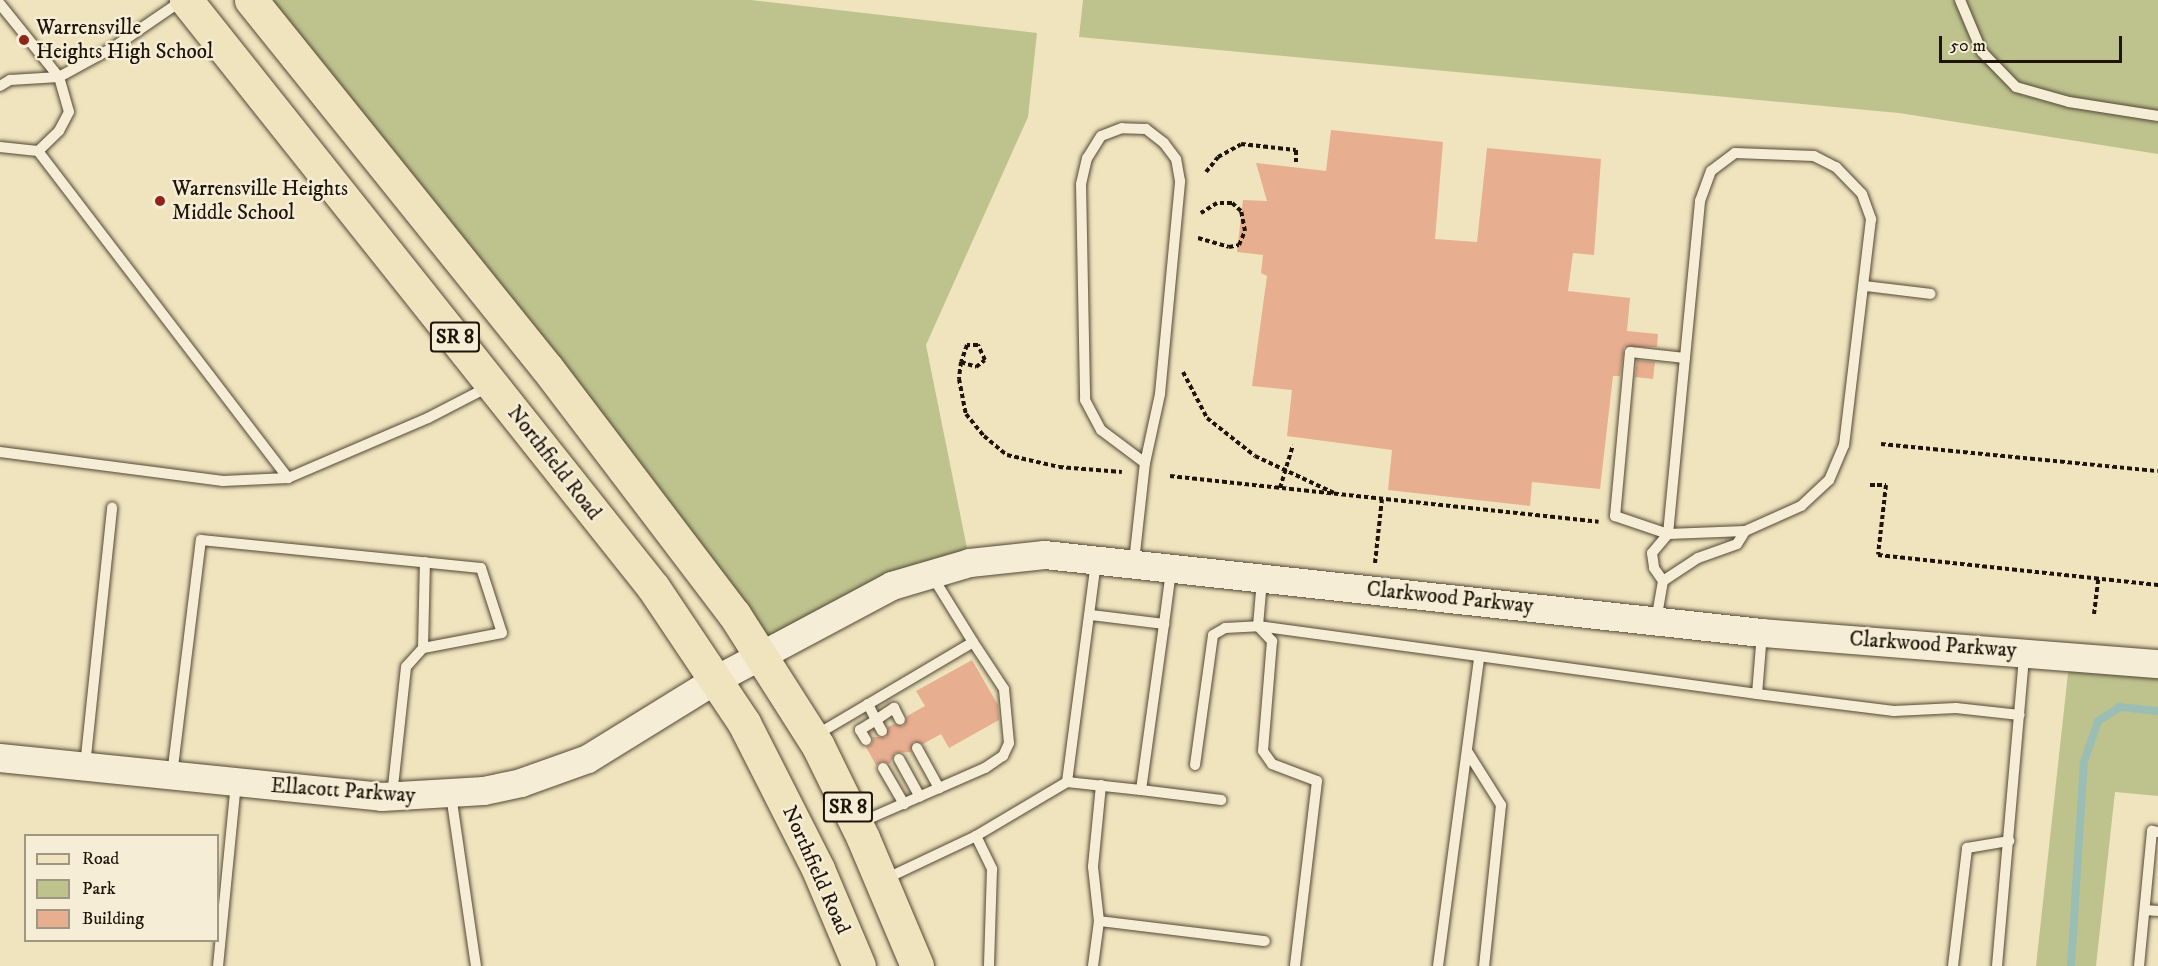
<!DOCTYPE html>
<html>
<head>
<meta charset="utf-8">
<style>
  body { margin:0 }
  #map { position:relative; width:2158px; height:966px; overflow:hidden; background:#f0e4be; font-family:"IM FELL DW Pica",serif }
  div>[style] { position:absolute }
  .green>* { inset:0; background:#bec38e }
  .stream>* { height:8px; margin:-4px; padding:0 4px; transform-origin:4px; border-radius:4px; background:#9abeb4 }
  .building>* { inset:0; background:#e7af90 }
  .path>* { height:4px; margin-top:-2px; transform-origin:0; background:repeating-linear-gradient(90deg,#1f1409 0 4.5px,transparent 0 7.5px) }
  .roads { filter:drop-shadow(0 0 2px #534836) drop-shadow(0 0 2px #534836) }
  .service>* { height:10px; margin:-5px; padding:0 5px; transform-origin:5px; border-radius:5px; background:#f5edd5 }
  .tertiary>* { height:28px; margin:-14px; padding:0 14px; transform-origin:14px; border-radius:14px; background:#f5edd5 }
  .primary>* { height:33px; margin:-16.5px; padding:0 16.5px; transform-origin:16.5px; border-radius:16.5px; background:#f0e4be }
  .dots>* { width:16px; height:16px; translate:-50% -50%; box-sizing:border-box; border:3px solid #f5edd5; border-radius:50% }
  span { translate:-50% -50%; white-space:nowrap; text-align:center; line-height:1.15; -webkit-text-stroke:5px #f5edd5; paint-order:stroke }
  .shield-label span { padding:2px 4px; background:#f5edd5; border:2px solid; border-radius:4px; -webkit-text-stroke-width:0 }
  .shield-label { font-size:20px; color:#1f1409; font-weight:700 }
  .poi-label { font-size:21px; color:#1f1409 }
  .left { translate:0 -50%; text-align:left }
  .street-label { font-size:21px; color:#1f1409 }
  .legend { position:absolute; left:24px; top:834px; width:195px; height:108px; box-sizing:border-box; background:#f5edd5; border:2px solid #9f9683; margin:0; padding:8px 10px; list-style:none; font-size:18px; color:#1f1409 }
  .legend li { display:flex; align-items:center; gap:12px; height:30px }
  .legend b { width:30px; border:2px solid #9f9683 }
  .scale { position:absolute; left:1939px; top:36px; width:183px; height:27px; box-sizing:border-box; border:3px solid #1f1409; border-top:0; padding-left:8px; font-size:18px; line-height:21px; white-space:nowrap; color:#1f1409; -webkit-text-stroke:4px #f5edd5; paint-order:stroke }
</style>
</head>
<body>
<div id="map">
  <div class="green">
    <i style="clip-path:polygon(251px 0,751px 0,1037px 33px,1028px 117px,926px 345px,970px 563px,762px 656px)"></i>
    <i style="clip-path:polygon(1083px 0,2158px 0,2158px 154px,1899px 113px,1079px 37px)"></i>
    <i style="clip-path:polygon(2069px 664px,2158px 675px,2158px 796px,2115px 792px,2096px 966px,2036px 966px)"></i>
  </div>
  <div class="stream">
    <i style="left:2071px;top:966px;width:204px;rotate:-86.4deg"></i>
    <i style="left:2084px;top:762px;width:43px;rotate:-71.1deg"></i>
    <i style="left:2098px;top:721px;width:26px;rotate:-32deg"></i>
    <i style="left:2120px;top:707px;width:38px;rotate:6deg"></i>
  </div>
  <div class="building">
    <i style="clip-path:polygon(1331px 130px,1443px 142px,1435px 239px,1477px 242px,1487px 148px,1601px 159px,1594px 255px,1573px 253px,1568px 291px,1630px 298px,1627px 331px,1658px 334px,1657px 347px,1624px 347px,1620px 376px,1613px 376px,1600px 489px,1532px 482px,1530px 506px,1388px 490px,1392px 450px,1287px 436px,1292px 390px,1252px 386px,1267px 276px,1261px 273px,1263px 255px,1237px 252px,1243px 200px,1267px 201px,1256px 163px,1326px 171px)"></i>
    <i style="clip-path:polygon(1637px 360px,1655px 362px,1653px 379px,1635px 377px)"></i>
    <i style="clip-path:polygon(972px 660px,998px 705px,999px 720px,949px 748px,941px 734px,923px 744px,913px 742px,911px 752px,895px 753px,890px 764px,882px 761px,876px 765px,866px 747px,872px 744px,873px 737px,886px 737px,888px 727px,894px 724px,904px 726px,907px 716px,925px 706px,916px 691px)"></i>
  </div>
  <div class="path">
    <i style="left:1206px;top:172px;width:19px;rotate:-51deg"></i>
    <i style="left:1218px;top:157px;width:26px;rotate:-29deg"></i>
    <i style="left:1241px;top:144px;width:55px;rotate:6.2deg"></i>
    <i style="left:1296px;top:150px;width:14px;rotate:90deg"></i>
    <i style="left:1198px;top:238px;width:32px;rotate:16deg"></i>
    <i style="left:1229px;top:247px;width:10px;rotate:-11deg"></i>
    <i style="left:1239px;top:245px;width:15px;rotate:-67deg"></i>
    <i style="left:1245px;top:231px;width:20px;rotate:-101deg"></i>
    <i style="left:1241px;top:211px;width:12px;rotate:-138deg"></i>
    <i style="left:1232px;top:203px;width:15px;rotate:180deg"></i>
    <i style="left:1217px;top:203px;width:19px;rotate:148deg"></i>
    <i style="left:961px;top:362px;width:16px;rotate:18deg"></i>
    <i style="left:976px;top:367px;width:11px;rotate:-38deg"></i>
    <i style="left:985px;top:360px;width:17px;rotate:-115deg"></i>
    <i style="left:978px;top:345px;width:11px;rotate:180deg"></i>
    <i style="left:967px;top:345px;width:18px;rotate:109deg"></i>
    <i style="left:961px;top:362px;width:17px;rotate:97deg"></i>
    <i style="left:959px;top:379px;width:36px;rotate:79deg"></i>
    <i style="left:966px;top:414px;width:28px;rotate:51deg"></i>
    <i style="left:984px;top:436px;width:30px;rotate:40deg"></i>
    <i style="left:1007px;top:455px;width:53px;rotate:13deg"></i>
    <i style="left:1059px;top:467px;width:63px;rotate:4.5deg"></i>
    <i style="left:1183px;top:372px;width:52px;rotate:62.4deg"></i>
    <i style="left:1207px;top:418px;width:61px;rotate:38.4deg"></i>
    <i style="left:1255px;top:456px;width:87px;rotate:25.1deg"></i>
    <i style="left:1881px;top:444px;width:278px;rotate:5.6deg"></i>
    <i style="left:1170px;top:476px;width:431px;rotate:6.1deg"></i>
    <i style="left:1870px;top:485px;width:16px"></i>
    <i style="left:1886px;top:485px;width:70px;rotate:96.5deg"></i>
    <i style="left:1878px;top:555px;width:282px;rotate:6.1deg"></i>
    <i style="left:1280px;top:488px;width:45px;rotate:-73.2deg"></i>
    <i style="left:1375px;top:563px;width:64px;rotate:-83.8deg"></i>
    <i style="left:2094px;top:614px;width:35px;rotate:-83deg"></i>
  </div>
  <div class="roads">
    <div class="service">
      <i style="left:1960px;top:0;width:56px;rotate:67.1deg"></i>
      <i style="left:1982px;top:52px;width:49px;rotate:45.8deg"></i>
      <i style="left:2016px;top:87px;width:55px;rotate:15.8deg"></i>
      <i style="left:2069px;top:102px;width:90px;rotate:8.9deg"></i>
      <i style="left:0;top:4px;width:94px;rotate:51.1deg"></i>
      <i style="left:59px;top:77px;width:36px;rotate:74deg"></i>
      <i style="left:69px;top:112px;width:21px;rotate:118deg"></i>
      <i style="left:59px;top:131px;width:29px;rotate:136deg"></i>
      <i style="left:0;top:86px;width:12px;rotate:-31deg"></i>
      <i style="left:10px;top:80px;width:49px;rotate:-3.5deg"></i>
      <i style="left:59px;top:77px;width:63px;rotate:-28.6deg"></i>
      <i style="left:114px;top:47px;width:83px;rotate:-34.3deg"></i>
      <i style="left:0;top:147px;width:38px;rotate:6deg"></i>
      <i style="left:38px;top:151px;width:412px;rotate:52.6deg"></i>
      <i style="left:1865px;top:286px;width:66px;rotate:6.9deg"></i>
      <i style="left:1685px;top:358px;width:55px;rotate:-173.8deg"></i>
      <i style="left:1630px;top:352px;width:165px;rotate:95.2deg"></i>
      <i style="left:1615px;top:516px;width:56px;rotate:18.8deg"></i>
      <i style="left:1668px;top:534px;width:335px;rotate:-84.5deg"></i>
      <i style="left:1700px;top:201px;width:32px;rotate:-70deg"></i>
      <i style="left:1711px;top:171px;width:30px;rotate:-37deg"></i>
      <i style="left:1735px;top:153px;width:79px;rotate:2.2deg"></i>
      <i style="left:1814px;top:156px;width:25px;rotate:27deg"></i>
      <i style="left:1836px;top:167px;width:37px;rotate:46deg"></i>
      <i style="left:1862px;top:194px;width:27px;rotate:70deg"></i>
      <i style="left:1871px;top:219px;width:228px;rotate:96.8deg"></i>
      <i style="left:1844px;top:445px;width:38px;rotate:113deg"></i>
      <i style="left:1829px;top:480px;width:38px;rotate:137deg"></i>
      <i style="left:1801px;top:506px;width:61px;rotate:155.9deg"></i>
      <i style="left:0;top:452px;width:225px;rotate:7.4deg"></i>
      <i style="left:223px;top:481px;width:65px;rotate:-2.6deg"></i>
      <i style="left:288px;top:478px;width:152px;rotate:-23.2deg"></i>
      <i style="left:428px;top:418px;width:68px;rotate:-27.3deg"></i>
      <i style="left:1134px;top:562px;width:100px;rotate:-83.7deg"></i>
      <i style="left:1145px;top:463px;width:71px;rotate:-77.7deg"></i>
      <i style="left:1160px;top:394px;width:214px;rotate:-84.6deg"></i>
      <i style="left:1180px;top:181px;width:22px;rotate:-100deg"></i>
      <i style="left:1176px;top:159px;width:20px;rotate:-127deg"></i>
      <i style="left:1164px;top:143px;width:23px;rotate:-142deg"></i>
      <i style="left:1146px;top:129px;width:24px;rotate:-178deg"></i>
      <i style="left:1122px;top:128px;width:22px;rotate:159deg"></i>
      <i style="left:1101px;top:136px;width:26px;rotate:122deg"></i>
      <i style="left:1087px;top:158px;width:27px;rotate:103deg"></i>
      <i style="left:1081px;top:184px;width:216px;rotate:88.9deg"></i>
      <i style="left:1085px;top:400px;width:34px;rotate:62deg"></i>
      <i style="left:1101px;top:430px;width:55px;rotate:36.9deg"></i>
      <i style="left:1262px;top:580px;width:46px;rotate:95deg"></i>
      <i style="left:1258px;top:626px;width:504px;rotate:7.76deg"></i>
      <i style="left:1757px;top:694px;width:61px;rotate:-85.3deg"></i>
      <i style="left:1091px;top:615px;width:74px;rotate:7deg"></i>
      <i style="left:1164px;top:624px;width:53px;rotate:-82.5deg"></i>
      <i style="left:1656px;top:621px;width:41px;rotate:-80.1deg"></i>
      <i style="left:1663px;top:581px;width:42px;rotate:-33.3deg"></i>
      <i style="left:1698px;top:558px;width:41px;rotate:-19.7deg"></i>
      <i style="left:1737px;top:544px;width:15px;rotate:-58deg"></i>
      <i style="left:1745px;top:531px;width:77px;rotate:177.8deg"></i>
      <i style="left:1668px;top:534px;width:25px;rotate:130deg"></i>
      <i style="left:1652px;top:553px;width:15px;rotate:82deg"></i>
      <i style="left:1654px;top:568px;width:16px;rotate:55deg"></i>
      <i style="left:423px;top:648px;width:86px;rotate:-88.7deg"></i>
      <i style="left:1757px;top:694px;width:138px;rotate:7.1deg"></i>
      <i style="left:1894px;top:711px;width:62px;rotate:-2.8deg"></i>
      <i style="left:1956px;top:708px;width:64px;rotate:6.2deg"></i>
      <i style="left:882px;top:731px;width:13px;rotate:-119deg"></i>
      <i style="left:876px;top:720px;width:22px;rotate:-34deg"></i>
      <i style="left:894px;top:708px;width:13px;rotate:63deg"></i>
      <i style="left:816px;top:735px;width:182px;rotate:-30.6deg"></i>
      <i style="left:973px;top:642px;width:78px;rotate:-121.8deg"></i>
      <i style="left:866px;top:740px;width:12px;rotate:-121deg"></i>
      <i style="left:860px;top:730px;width:19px;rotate:-32deg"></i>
      <i style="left:876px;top:720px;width:18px;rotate:-117deg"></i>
      <i style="left:917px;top:748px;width:46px;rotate:61.2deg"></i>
      <i style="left:1467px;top:751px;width:64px;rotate:57.8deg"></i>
      <i style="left:1501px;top:805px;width:162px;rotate:96deg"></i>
      <i style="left:899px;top:759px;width:43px;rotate:61.1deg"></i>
      <i style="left:1195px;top:765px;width:131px;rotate:-82.1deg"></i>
      <i style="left:1213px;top:635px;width:14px;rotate:-30deg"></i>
      <i style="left:1225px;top:628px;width:33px;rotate:-3deg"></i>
      <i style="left:1258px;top:626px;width:21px;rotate:47deg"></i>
      <i style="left:1272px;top:641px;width:110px;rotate:94.7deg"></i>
      <i style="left:1263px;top:751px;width:16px;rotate:55deg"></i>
      <i style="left:1272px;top:764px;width:48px;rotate:20.7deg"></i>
      <i style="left:1317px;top:781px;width:186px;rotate:96.8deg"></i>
      <i style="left:85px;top:766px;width:260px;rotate:-84deg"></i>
      <i style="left:883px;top:768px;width:42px;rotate:59.7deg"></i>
      <i style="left:172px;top:775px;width:237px;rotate:-83deg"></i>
      <i style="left:201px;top:540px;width:281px;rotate:5.7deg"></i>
      <i style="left:481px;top:568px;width:68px;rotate:72.1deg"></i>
      <i style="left:502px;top:633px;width:80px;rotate:169.2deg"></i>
      <i style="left:423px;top:648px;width:25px;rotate:132deg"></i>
      <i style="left:406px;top:667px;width:130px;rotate:96.2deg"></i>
      <i style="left:1067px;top:782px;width:74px;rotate:6.2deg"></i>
      <i style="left:1141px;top:790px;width:168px;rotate:-82.1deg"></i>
      <i style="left:1101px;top:785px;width:82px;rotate:95.6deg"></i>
      <i style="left:1093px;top:867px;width:54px;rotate:83.7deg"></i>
      <i style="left:1099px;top:921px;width:167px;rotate:6.9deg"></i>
      <i style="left:1141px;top:790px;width:81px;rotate:7.1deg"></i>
      <i style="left:451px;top:795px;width:173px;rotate:81.7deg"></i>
      <i style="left:859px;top:823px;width:137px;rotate:-23.6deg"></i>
      <i style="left:985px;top:768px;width:22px;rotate:-34deg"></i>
      <i style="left:1003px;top:756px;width:14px;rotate:-65deg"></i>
      <i style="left:1009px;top:743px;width:54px;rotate:-95.3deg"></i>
      <i style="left:1004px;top:689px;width:56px;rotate:-123.4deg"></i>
      <i style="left:976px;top:836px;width:37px;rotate:64deg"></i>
      <i style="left:992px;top:869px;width:97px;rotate:91.8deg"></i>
      <i style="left:883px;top:880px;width:103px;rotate:-25.3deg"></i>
      <i style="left:976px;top:836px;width:106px;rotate:-30.7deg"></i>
      <i style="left:1067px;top:782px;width:223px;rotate:-82.5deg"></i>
      <i style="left:2145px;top:910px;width:13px;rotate:4deg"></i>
      <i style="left:218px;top:966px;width:185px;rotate:-84.4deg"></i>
      <i style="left:1093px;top:966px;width:45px;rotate:-82.4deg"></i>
      <i style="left:1438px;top:966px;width:312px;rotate:-82.4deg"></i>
      <i style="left:1953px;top:966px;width:119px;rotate:-83.2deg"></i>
      <i style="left:1967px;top:848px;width:43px;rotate:-9.5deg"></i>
      <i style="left:1997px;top:966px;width:311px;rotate:-85deg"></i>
      <i style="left:2139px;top:966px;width:136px;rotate:-84.5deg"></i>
      <i style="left:2152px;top:831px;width:6px;rotate:9deg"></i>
    </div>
    <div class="tertiary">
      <i style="left:0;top:758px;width:384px;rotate:5.8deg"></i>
      <i style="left:382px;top:797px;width:102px;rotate:-3.4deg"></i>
      <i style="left:484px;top:791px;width:38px;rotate:-12deg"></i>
      <i style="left:521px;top:783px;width:71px;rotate:-19.7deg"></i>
      <i style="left:588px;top:759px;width:150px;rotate:-31.7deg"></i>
      <i style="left:716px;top:680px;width:200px;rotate:-28.1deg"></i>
      <i style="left:892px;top:586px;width:81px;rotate:-16.4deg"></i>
      <i style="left:970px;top:563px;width:75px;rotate:-6.1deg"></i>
      <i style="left:1045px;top:555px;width:721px;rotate:6.21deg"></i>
      <i style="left:1762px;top:633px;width:397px;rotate:4.5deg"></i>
    </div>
    <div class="primary">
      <i style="left:186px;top:0;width:750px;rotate:51.5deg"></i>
      <i style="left:653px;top:587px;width:164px;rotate:56.2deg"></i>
      <i style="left:744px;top:723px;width:164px;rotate:63.1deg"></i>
      <i style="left:818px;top:869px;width:105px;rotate:67.1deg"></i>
      <i style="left:251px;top:0;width:472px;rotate:51.2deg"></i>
      <i style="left:547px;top:368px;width:309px;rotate:52.8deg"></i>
      <i style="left:734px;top:614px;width:156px;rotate:57.5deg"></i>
      <i style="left:818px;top:746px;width:102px;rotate:63.9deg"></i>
      <i style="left:863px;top:838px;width:139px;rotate:67.1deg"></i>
    </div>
  </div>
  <div class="dots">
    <i style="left:24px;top:40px;background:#8f2418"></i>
    <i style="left:160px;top:201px;background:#8f2418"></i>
  </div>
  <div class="shield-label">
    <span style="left:455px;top:337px">SR 8</span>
    <span style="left:848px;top:807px">SR 8</span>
  </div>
  <div class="poi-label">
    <span class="left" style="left:36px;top:40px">Warrensville<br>Heights High School</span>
    <span class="left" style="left:172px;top:201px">Warrensville Heights<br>Middle School</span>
  </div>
  <div class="street-label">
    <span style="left:554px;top:463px;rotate:52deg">Northfield Road</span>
    <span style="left:1450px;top:598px;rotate:6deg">Clarkwood Parkway</span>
    <span style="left:1933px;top:645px;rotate:4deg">Clarkwood Parkway</span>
    <span style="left:343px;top:791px;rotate:4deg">Ellacott Parkway</span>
    <span style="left:816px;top:870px;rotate:66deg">Northfield Road</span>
  </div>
  <ul class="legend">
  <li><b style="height:8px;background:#f0e4be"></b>Road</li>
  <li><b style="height:16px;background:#bec38e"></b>Park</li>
  <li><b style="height:16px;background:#e7af90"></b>Building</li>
  </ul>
  <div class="scale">50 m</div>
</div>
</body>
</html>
